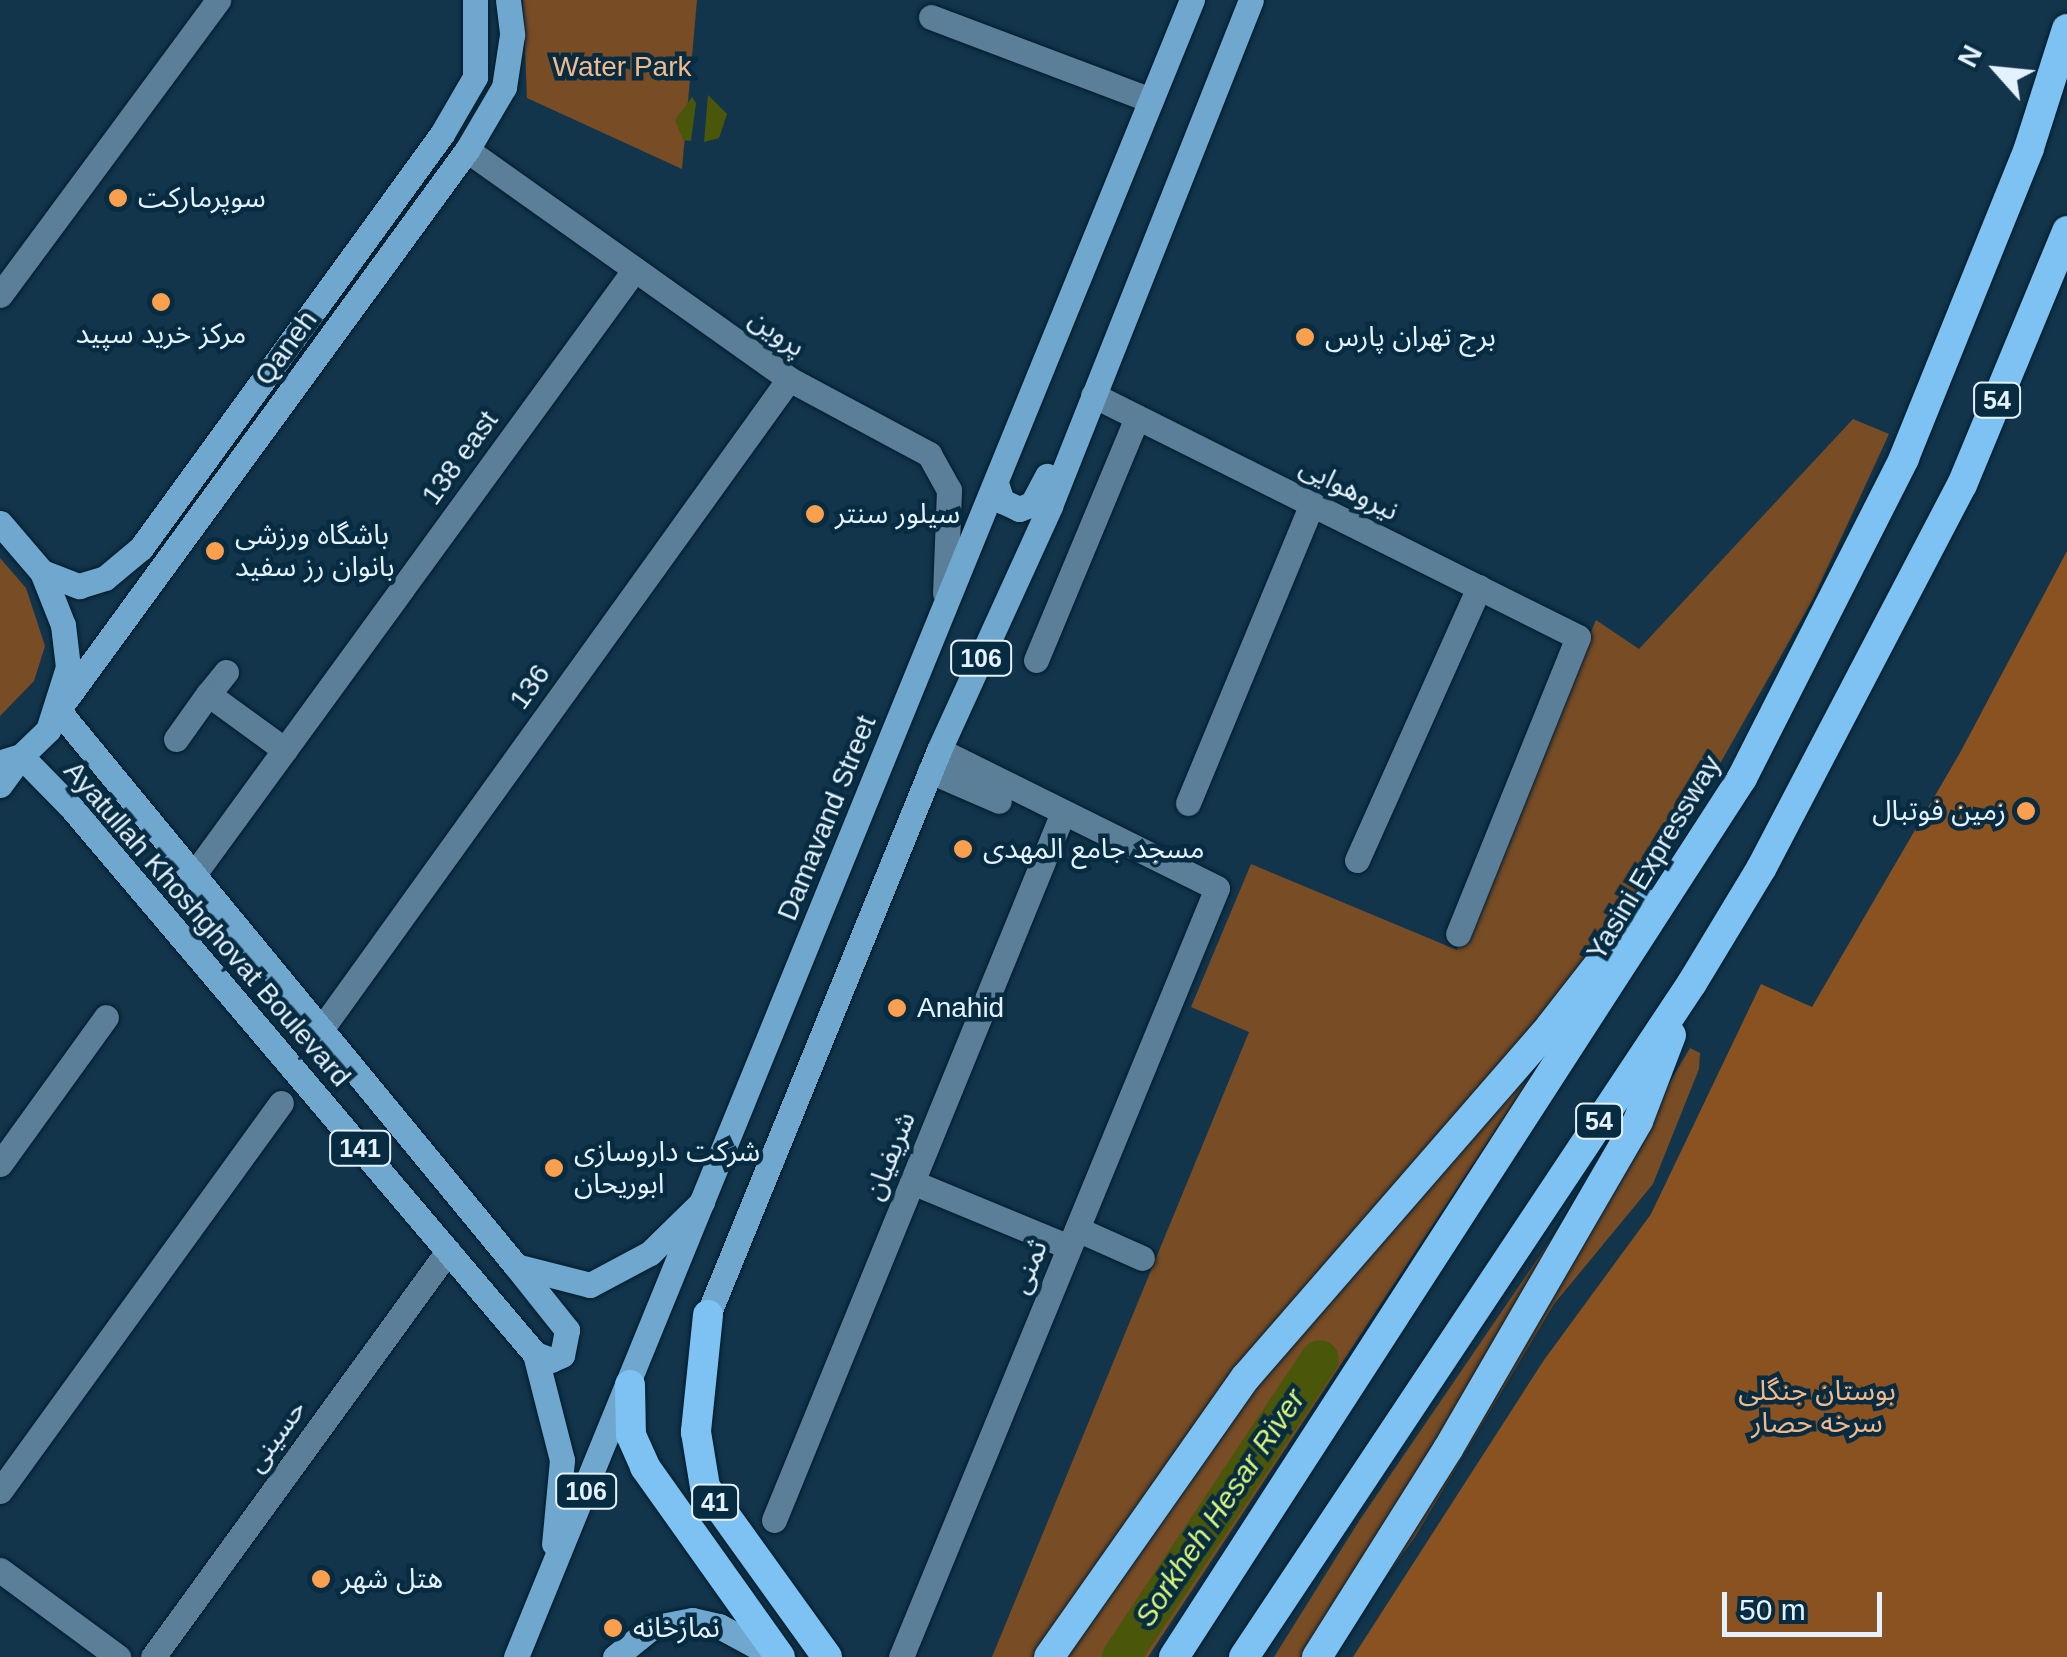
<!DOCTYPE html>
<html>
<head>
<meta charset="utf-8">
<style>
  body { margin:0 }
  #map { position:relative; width:2067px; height:1657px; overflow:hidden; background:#12354b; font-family:Arial,"Noto Sans Arabic",sans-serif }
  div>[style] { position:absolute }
  .green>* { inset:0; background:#784c25 }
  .forest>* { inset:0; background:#895220 }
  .water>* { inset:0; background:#4a570a }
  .river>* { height:38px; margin:-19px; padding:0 19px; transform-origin:19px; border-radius:19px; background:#4a570a }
  .roads { filter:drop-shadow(0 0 2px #031c2c) drop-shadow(0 0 2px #031c2c) }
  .minor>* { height:25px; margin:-12.5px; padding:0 12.5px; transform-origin:12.5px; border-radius:12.5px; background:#5b7f98 }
  .major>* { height:25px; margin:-12.5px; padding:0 12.5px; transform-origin:12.5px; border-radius:12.5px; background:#6fa7ce }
  .highway>* { height:30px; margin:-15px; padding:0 15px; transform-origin:15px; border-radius:15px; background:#7dc2f2 }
  .dots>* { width:28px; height:28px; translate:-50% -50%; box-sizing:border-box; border:5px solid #072b40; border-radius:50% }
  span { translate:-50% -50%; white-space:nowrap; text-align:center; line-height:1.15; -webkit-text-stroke:9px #072b40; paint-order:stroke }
  .shield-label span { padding:2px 8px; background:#072b40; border:2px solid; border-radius:8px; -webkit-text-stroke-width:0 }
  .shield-label { font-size:25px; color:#e3f2fd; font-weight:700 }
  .park-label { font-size:28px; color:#f3b98b }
  .poi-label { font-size:28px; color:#e3f2fd }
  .left { translate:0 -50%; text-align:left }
  .right { translate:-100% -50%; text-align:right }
  .street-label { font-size:28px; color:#e3f2fd }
  .water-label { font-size:30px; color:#d8f379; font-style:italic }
  .north { position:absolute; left:1947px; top:20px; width:100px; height:100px; -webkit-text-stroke:8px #072b40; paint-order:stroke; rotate:297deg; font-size:28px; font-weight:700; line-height:40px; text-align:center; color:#e3f2fd }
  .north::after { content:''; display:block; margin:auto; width:35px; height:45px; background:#e3f2fd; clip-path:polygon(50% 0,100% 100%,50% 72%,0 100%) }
  .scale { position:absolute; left:1722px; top:1592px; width:160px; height:45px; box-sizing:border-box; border:5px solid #e3f2fd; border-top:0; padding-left:12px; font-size:30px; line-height:35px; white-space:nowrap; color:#e3f2fd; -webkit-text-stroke:8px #072b40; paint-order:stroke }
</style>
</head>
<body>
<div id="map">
  <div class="green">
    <i style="clip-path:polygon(523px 0,697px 0,682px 169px,527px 98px)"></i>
    <i style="clip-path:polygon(1853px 419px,1889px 434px,1813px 599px,1674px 845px,1566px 997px,1041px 1657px,992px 1657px,1249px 1032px,1191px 1007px,1251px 864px,1457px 950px,1596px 620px,1639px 649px)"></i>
    <i style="clip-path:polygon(0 558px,26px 588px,45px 646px,34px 681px,0 716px)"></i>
    <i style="clip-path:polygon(1574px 1011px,1148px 1657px,1057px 1657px,1177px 1481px)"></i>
    <i style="clip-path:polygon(1690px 1048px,1700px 1053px,1699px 1069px,1653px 1184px,1554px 1304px,1415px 1537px,1339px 1641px)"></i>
    <i style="clip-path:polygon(1632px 1120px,1307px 1657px,1274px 1657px,1359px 1521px)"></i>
  </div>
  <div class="forest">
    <i style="clip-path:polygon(2067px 551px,2067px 1657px,1353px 1657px,1544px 1360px,1651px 1214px,1761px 984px,1812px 1007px,1961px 751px)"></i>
  </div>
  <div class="water">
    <i style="clip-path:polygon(708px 95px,727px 114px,719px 138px,704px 142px)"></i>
    <i style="clip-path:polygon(692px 97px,696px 103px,691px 141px,683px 140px,675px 120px)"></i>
  </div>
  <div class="river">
    <i style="left:1121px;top:1657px;width:358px;rotate:-56.3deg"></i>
  </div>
  <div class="roads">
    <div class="minor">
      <i style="left:931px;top:17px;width:235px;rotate:20.7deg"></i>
      <i style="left:467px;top:150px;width:395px;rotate:35.4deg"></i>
      <i style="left:789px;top:379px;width:159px;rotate:28.2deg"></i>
      <i style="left:929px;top:454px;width:41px;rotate:60.9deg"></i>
      <i style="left:949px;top:490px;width:103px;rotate:92.2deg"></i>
      <i style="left:0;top:295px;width:367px;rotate:-53.5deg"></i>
      <i style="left:1093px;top:395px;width:542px;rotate:26.52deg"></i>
      <i style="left:1578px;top:637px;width:320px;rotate:112deg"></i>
      <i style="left:1036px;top:660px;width:263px;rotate:-67.4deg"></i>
      <i style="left:226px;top:672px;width:28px;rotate:129deg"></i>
      <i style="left:208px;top:694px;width:95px;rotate:36deg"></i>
      <i style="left:176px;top:739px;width:55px;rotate:-54.6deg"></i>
      <i style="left:930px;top:771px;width:75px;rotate:23.5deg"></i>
      <i style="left:1188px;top:803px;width:324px;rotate:-67.5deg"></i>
      <i style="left:1357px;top:860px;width:299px;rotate:-65.9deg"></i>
      <i style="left:192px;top:877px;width:752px;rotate:-53.92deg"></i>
      <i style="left:320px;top:1031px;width:803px;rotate:-54.27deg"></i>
      <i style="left:0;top:1164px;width:181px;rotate:-54.2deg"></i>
      <i style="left:912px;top:1182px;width:170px;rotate:22.5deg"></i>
      <i style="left:1077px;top:1229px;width:71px;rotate:24deg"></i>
      <i style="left:0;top:1491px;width:479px;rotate:-54.1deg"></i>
      <i style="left:774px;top:1520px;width:762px;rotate:-67.78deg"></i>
      <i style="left:0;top:1570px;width:147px;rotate:36.4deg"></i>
      <i style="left:153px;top:1657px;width:502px;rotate:-54deg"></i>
      <i style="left:901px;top:1657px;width:831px;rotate:-67.66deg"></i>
      <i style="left:1217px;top:888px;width:310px;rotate:-153.6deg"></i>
    </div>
    <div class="major">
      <i style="left:508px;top:0;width:35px;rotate:83deg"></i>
      <i style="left:512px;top:35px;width:53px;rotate:98.7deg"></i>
      <i style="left:504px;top:87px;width:73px;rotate:120.4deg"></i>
      <i style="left:467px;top:150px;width:693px;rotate:126.14deg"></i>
      <i style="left:58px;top:710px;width:720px;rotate:50.52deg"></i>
      <i style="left:516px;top:1266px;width:76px;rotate:14.4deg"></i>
      <i style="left:590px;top:1285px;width:68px;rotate:-28.1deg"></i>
      <i style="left:650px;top:1253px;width:73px;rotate:-44.4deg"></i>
      <i style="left:996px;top:483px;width:19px;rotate:72deg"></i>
      <i style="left:1002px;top:501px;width:19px;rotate:25deg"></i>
      <i style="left:1019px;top:509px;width:14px;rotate:-21deg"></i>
      <i style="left:1032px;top:504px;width:32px;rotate:-62deg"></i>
      <i style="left:0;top:523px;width:65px;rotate:49.4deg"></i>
      <i style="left:42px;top:572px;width:57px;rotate:68.4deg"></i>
      <i style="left:63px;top:625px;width:42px;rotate:83.2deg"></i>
      <i style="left:68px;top:667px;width:66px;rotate:107.6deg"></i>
      <i style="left:48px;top:730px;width:37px;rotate:136deg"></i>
      <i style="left:21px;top:756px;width:17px;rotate:163deg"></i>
      <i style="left:42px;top:572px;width:40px;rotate:21deg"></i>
      <i style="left:79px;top:586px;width:27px;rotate:-17deg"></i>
      <i style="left:105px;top:578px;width:47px;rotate:-39.8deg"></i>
      <i style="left:141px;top:548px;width:512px;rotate:-53.98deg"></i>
      <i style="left:442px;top:134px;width:66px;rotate:-59.9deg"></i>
      <i style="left:475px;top:77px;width:77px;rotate:-90deg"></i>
      <i style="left:0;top:785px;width:36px;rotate:-54deg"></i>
      <i style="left:21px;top:756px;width:71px;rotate:45.6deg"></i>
      <i style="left:71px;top:807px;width:717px;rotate:49.69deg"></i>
      <i style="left:535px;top:1354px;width:109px;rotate:75.7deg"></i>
      <i style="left:562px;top:1460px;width:84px;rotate:95.4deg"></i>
      <i style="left:516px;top:1266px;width:82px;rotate:51.4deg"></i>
      <i style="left:567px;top:1330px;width:25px;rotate:101deg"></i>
      <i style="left:562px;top:1355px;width:12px;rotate:156deg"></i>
      <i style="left:551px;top:1360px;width:17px;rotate:-159deg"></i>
      <i style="left:708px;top:1315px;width:610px;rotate:-67.76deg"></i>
      <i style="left:939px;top:750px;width:268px;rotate:-65.5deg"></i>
      <i style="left:1050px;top:506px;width:544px;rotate:-68.34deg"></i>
      <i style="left:516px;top:1657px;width:1790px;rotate:-67.81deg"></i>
      <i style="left:615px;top:1657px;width:46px;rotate:-38.9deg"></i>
      <i style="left:651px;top:1628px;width:42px;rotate:-11deg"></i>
      <i style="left:692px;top:1620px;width:28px;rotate:13deg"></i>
      <i style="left:719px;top:1626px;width:65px;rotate:28.5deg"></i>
    </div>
    <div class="highway">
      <i style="left:708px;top:1315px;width:118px;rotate:95.9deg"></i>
      <i style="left:696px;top:1432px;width:56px;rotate:80.7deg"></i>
      <i style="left:705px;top:1487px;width:209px;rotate:54.3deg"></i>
      <i style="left:630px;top:1385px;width:50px;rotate:88.9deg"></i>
      <i style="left:631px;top:1435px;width:35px;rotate:66deg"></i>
      <i style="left:645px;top:1467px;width:233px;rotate:54.6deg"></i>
      <i style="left:1049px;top:1657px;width:342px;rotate:-54.9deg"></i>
      <i style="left:1246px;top:1377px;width:464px;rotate:-49deg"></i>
      <i style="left:1550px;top:1027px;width:156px;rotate:-52deg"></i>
      <i style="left:1174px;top:1657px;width:1047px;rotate:-57.13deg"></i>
      <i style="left:1742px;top:778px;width:359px;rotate:-63.1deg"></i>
      <i style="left:1904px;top:458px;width:334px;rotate:-68deg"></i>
      <i style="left:2029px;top:148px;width:125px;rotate:-72.3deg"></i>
      <i style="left:1244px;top:1657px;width:809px;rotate:-56.39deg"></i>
      <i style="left:1692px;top:983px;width:135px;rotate:-58.9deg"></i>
      <i style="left:1762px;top:867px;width:431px;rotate:-62.4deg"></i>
      <i style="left:1962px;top:485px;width:275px;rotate:-67.5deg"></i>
      <i style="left:1317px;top:1657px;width:246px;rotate:-57.8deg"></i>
      <i style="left:1448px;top:1449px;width:379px;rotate:-59.9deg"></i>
      <i style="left:1638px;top:1121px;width:92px;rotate:-69deg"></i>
    </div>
  </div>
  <div class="dots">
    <i style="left:118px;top:198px;background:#fa9f4e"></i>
    <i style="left:161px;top:302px;background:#fa9f4e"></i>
    <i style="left:1305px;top:337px;background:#fa9f4e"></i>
    <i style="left:815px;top:514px;background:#fa9f4e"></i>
    <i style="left:215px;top:551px;background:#fa9f4e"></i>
    <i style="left:2026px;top:811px;background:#fa9f4e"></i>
    <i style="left:963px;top:849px;background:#fa9f4e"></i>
    <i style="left:897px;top:1008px;background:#fa9f4e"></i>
    <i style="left:554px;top:1168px;background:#fa9f4e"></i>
    <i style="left:321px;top:1579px;background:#fa9f4e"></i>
    <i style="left:613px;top:1628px;background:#fa9f4e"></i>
  </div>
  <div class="shield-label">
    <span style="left:1997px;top:400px">54</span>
    <span style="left:981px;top:658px">106</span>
    <span style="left:1599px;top:1121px">54</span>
    <span style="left:360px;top:1148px">141</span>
    <span style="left:586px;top:1491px">106</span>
    <span style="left:715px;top:1502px">41</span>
  </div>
  <div class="park-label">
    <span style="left:622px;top:67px">Water Park</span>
    <span style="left:1817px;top:1407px">بوستان جنگلی<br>سرخه حصار</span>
  </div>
  <div class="poi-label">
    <span class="left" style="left:138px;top:198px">سوپرمارکت</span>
    <span style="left:161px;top:334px">مرکز خرید سپید</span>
    <span class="left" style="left:1325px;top:337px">برج تهران پارس</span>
    <span class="left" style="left:835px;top:514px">سیلور سنتر</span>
    <span class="left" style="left:235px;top:551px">باشگاه ورزشی<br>بانوان رز سفید</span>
    <span class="right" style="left:2006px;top:811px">زمین فوتبال</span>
    <span class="left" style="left:983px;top:849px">مسجد جامع المهدی</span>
    <span class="left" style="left:917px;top:1008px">Anahid</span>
    <span class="left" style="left:574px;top:1168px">شرکت داروسازی<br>ابوریحان</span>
    <span class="left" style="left:341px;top:1579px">هتل شهر</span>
    <span class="left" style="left:633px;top:1628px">نمازخانه</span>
  </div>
  <div class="street-label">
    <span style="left:777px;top:333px;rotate:35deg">پروین</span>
    <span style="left:286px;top:348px;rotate:-54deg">Qaneh</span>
    <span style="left:460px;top:458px;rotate:-54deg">138 east</span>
    <span style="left:1349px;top:489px;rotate:27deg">نیروهوایی</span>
    <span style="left:530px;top:687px;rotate:-54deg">136</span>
    <span style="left:827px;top:818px;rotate:-68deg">Damavand Street</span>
    <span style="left:1654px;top:858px;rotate:-59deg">Yasini Expressway</span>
    <span style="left:207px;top:924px;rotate:49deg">Ayatullah Khoshghovat Boulevard</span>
    <span style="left:890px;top:1156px;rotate:-68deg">شریفیان</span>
    <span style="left:1029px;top:1267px;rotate:-68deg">ثمنی</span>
    <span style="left:276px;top:1436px;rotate:-54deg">حسینی</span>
  </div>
  <div class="water-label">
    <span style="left:1220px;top:1508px;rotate:-56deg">Sorkheh Hesar River</span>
  </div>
  <div class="north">N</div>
  <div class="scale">50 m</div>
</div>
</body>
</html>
